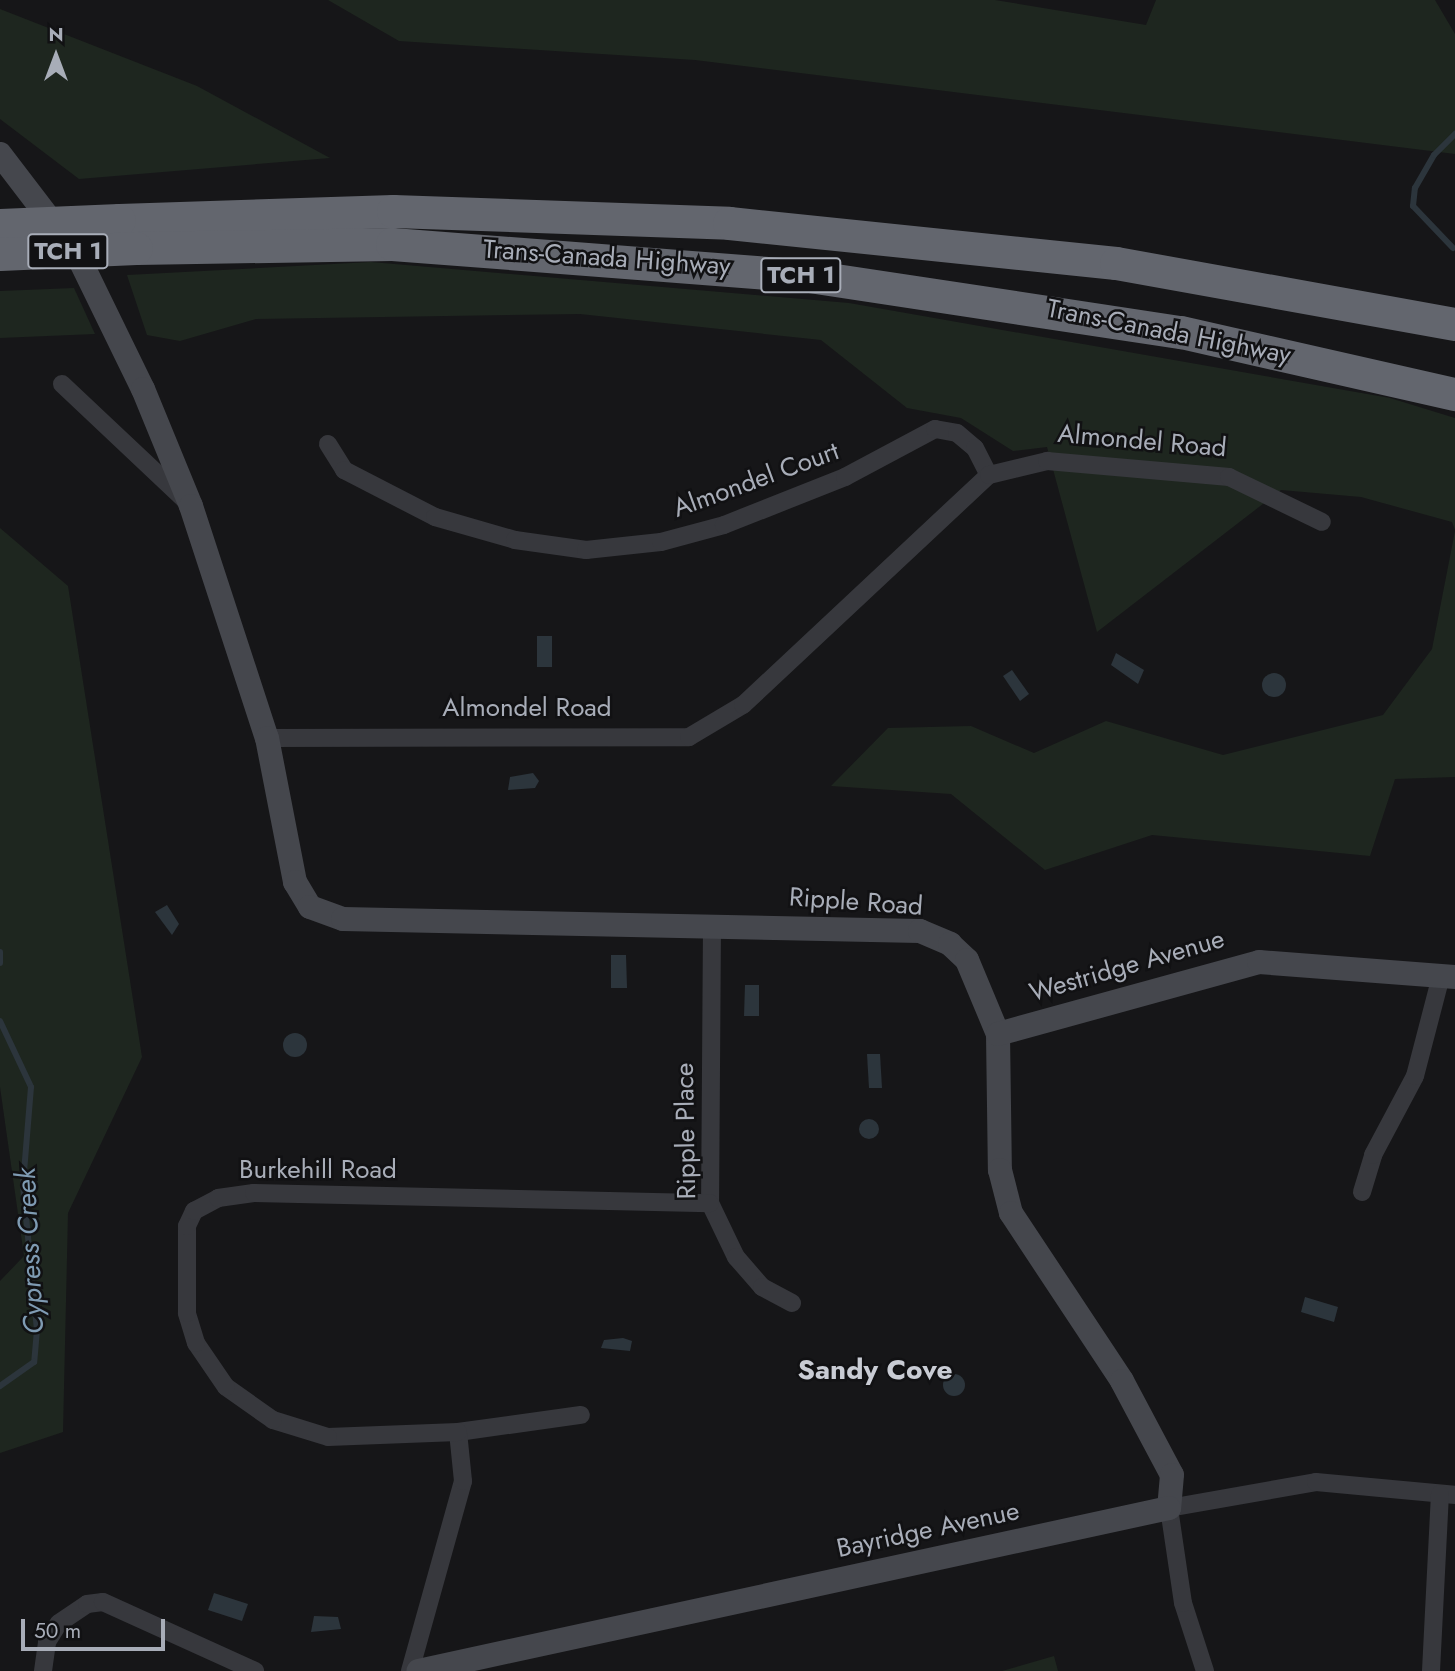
<!DOCTYPE html>
<html>
<head>
<meta charset="utf-8">
<style>
  body { margin:0 }
  #map { position:relative; width:1455px; height:1671px; overflow:hidden; background:#161618; font-family:Jost,sans-serif }
  div>[style] { position:absolute }
  .green>* { inset:0; background:#1e261f }
  .water>* { inset:0; background:#2c353c }
  .round { border-radius:50% }
  .stream>* { height:6px; margin:-3px; padding:0 3px; transform-origin:3px; border-radius:3px; background:#2c353c }
  .street>* { height:18px; margin:-9px; padding:0 9px; transform-origin:9px; border-radius:9px; background:#37383d }
  .secondary>* { height:24px; margin:-12px; padding:0 12px; transform-origin:12px; border-radius:12px; background:#45474d }
  .highway>* { height:33px; margin:-16.5px; padding:0 16.5px; transform-origin:16.5px; border-radius:16.5px; background:#63666e }
  .highway-bridge>* { height:33px; margin:-16.5px; padding:0 16.5px; transform-origin:16.5px; border-radius:16.5px; background:#63666e }
  span { translate:-50% -50%; white-space:nowrap; text-align:center; line-height:1.15; -webkit-text-stroke:5px #111113; paint-order:stroke }
  .shield-label span { padding:2px 5px; background:#111113; border:2px solid; border-radius:5px; -webkit-text-stroke-width:0 }
  .shield-label { font-size:24px; color:#a8adb8; font-weight:700 }
  .street-label { font-size:26px; color:#a8adb8 }
  .water-label { font-size:28px; color:#7f9bb3; font-style:italic }
  .neighbourhood-label { font-size:28px; color:#c9ccd4; font-weight:700 }
  .north { position:absolute; left:21px; top:21px; width:70px; height:70px; -webkit-text-stroke:5px #111113; paint-order:stroke; rotate:0deg; font-size:19px; font-weight:700; line-height:28px; text-align:center; color:#a8adb8 }
  .north::after { content:''; display:block; margin:auto; width:24px; height:32px; background:#a8adb8; clip-path:polygon(50% 0,100% 100%,50% 72%,0 100%) }
  .scale { position:absolute; left:21px; top:1619px; width:144px; height:32px; box-sizing:border-box; border:4px solid #a8adb8; border-top:0; padding-left:9px; font-size:21px; line-height:24px; white-space:nowrap; color:#a8adb8; -webkit-text-stroke:5px #111113; paint-order:stroke }
</style>
</head>
<body>
<div id="map">
  <div class="green">
    <i style="clip-path:polygon(328px 0,995px 0,1146px 25px,1156px 0,1435px 0,1455px 34px,1455px 154px,695px 60px,399px 41px)"></i>
    <i style="clip-path:polygon(0 9px,197px 86px,330px 158px,79px 179px,0 119px)"></i>
    <i style="clip-path:polygon(371px 262px,849px 303px,1390px 398px,1455px 418px,1455px 530px,1452px 522px,1361px 497px,1281px 490px,1097px 632px,1047px 447px,1013px 451px,961px 418px,907px 408px,821px 340px,580px 314px,256px 319px,180px 341px,147px 335px,127px 275px)"></i>
    <i style="clip-path:polygon(74px 288px,95px 334px,0 338px,0 291px)"></i>
    <i style="clip-path:polygon(0 528px,68px 586px,142px 1057px,68px 1213px,63px 1432px,0 1453px,0 1281px,24px 1256px,0 1087px)"></i>
    <i style="clip-path:polygon(1455px 531px,1455px 777px,1395px 779px,1370px 856px,1152px 835px,1045px 870px,951px 794px,831px 786px,888px 728px,971px 726px,1034px 753px,1106px 721px,1223px 755px,1383px 715px,1432px 649px)"></i>
    <i style="clip-path:polygon(1054px 1656px,1058px 1671px,1002px 1671px)"></i>
  </div>
  <div class="water">
    <i style="clip-path:polygon(537px 636px,552px 636px,552px 667px,537px 667px)"></i>
    <i style="clip-path:polygon(1116px 653px,1144px 670px,1138px 684px,1111px 665px)"></i>
    <i style="clip-path:polygon(1012px 670px,1029px 694px,1020px 701px,1003px 676px)"></i>
    <i class="round" style="left:1262px;top:673px;width:24px;height:24px"></i>
    <i style="clip-path:polygon(533px 773px,539px 781px,535px 788px,508px 790px,510px 777px)"></i>
    <i style="clip-path:polygon(167px 905px,179px 924px,172px 935px,155px 912px)"></i>
    <i style="clip-path:polygon(611px 955px,626px 955px,627px 988px,611px 988px)"></i>
    <i style="clip-path:polygon(745px 985px,759px 985px,759px 1016px,744px 1016px)"></i>
    <i class="round" style="left:283px;top:1033px;width:24px;height:24px"></i>
    <i style="clip-path:polygon(867px 1054px,880px 1054px,882px 1088px,869px 1088px)"></i>
    <i class="round" style="left:859px;top:1119px;width:20px;height:20px"></i>
    <i style="clip-path:polygon(1305px 1297px,1338px 1307px,1334px 1322px,1301px 1312px)"></i>
    <i style="clip-path:polygon(623px 1338px,632px 1341px,630px 1351px,601px 1348px,604px 1340px)"></i>
    <i class="round" style="left:943px;top:1374px;width:22px;height:22px"></i>
    <i style="clip-path:polygon(214px 1593px,248px 1604px,242px 1621px,208px 1610px)"></i>
    <i style="clip-path:polygon(314px 1616px,338px 1617px,341px 1629px,311px 1632px)"></i>
  </div>
  <div class="stream">
    <i style="left:1453px;top:248px;width:58px;rotate:-133.6deg"></i>
    <i style="left:1413px;top:206px;width:18px;rotate:-84deg"></i>
    <i style="left:1415px;top:188px;width:38px;rotate:-60deg"></i>
    <i style="left:1434px;top:155px;width:30px;rotate:-45deg"></i>
    <i style="left:0;top:952px;width:11px;rotate:90deg"></i>
    <i style="left:0;top:1021px;width:73px;rotate:64.8deg"></i>
    <i style="left:31px;top:1087px;width:98px;rotate:94.7deg"></i>
    <i style="left:23px;top:1185px;width:146px;rotate:84.5deg"></i>
    <i style="left:37px;top:1330px;width:32px;rotate:95deg"></i>
    <i style="left:34px;top:1362px;width:42px;rotate:144.8deg"></i>
  </div>
  <div class="street">
    <i style="left:62px;top:384px;width:170px;rotate:43.3deg"></i>
    <i style="left:328px;top:444px;width:31px;rotate:58deg"></i>
    <i style="left:344px;top:470px;width:102px;rotate:27.3deg"></i>
    <i style="left:435px;top:517px;width:83px;rotate:16deg"></i>
    <i style="left:515px;top:540px;width:72px;rotate:8deg"></i>
    <i style="left:586px;top:550px;width:75px;rotate:-6.1deg"></i>
    <i style="left:661px;top:542px;width:65px;rotate:-15.1deg"></i>
    <i style="left:724px;top:525px;width:130px;rotate:-21.6deg"></i>
    <i style="left:845px;top:477px;width:102px;rotate:-28.1deg"></i>
    <i style="left:935px;top:429px;width:22px;rotate:10deg"></i>
    <i style="left:957px;top:433px;width:23px;rotate:40deg"></i>
    <i style="left:975px;top:448px;width:30px;rotate:63deg"></i>
    <i style="left:267px;top:738px;width:422px;rotate:-0.1deg"></i>
    <i style="left:689px;top:737px;width:63px;rotate:-30.7deg"></i>
    <i style="left:743px;top:705px;width:337px;rotate:-43.1deg"></i>
    <i style="left:989px;top:475px;width:60px;rotate:-13.6deg"></i>
    <i style="left:1047px;top:461px;width:183px;rotate:5deg"></i>
    <i style="left:1229px;top:477px;width:103px;rotate:25.8deg"></i>
    <i style="left:712px;top:925px;width:278px;rotate:90.4deg"></i>
    <i style="left:710px;top:1203px;width:60px;rotate:64.3deg"></i>
    <i style="left:736px;top:1257px;width:40px;rotate:49deg"></i>
    <i style="left:762px;top:1287px;width:34px;rotate:28deg"></i>
    <i style="left:1362px;top:1192px;width:39px;rotate:-73deg"></i>
    <i style="left:1373px;top:1155px;width:89px;rotate:-62deg"></i>
    <i style="left:1415px;top:1076px;width:103px;rotate:-75.4deg"></i>
    <i style="left:458px;top:1432px;width:124px;rotate:-7.9deg"></i>
    <i style="left:43px;top:1671px;width:29px;rotate:-82deg"></i>
    <i style="left:47px;top:1642px;width:22px;rotate:-58deg"></i>
    <i style="left:59px;top:1623px;width:34px;rotate:-34deg"></i>
    <i style="left:87px;top:1604px;width:16px;rotate:-7deg"></i>
    <i style="left:103px;top:1602px;width:167px;rotate:24.4deg"></i>
    <i style="left:410px;top:1671px;width:197px;rotate:-74.4deg"></i>
    <i style="left:463px;top:1481px;width:49px;rotate:-95.8deg"></i>
    <i style="left:458px;top:1432px;width:130px;rotate:177.8deg"></i>
    <i style="left:328px;top:1437px;width:58px;rotate:-162.8deg"></i>
    <i style="left:273px;top:1420px;width:57px;rotate:-144.9deg"></i>
    <i style="left:226px;top:1387px;width:53px;rotate:-124.3deg"></i>
    <i style="left:196px;top:1343px;width:31px;rotate:-107deg"></i>
    <i style="left:187px;top:1313px;width:87px;rotate:-90deg"></i>
    <i style="left:187px;top:1226px;width:17px;rotate:-65deg"></i>
    <i style="left:194px;top:1211px;width:27px;rotate:-28deg"></i>
    <i style="left:218px;top:1198px;width:36px;rotate:-8deg"></i>
    <i style="left:254px;top:1193px;width:456px;rotate:1.3deg"></i>
    <i style="left:1205px;top:1671px;width:71px;rotate:-107.9deg"></i>
    <i style="left:1183px;top:1603px;width:96px;rotate:-98.4deg"></i>
    <i style="left:1169px;top:1508px;width:149px;rotate:-10deg"></i>
    <i style="left:1316px;top:1482px;width:140px;rotate:5.3deg"></i>
    <i style="left:1431px;top:1671px;width:177px;rotate:-87.1deg"></i>
  </div>
  <div class="secondary">
    <i style="left:0;top:154px;width:128px;rotate:52.6deg"></i>
    <i style="left:78px;top:256px;width:148px;rotate:64deg"></i>
    <i style="left:143px;top:389px;width:126px;rotate:67.7deg"></i>
    <i style="left:191px;top:506px;width:244px;rotate:71.9deg"></i>
    <i style="left:267px;top:738px;width:147px;rotate:79deg"></i>
    <i style="left:295px;top:882px;width:29px;rotate:59deg"></i>
    <i style="left:310px;top:907px;width:35px;rotate:20deg"></i>
    <i style="left:343px;top:919px;width:577px;rotate:1.19deg"></i>
    <i style="left:920px;top:931px;width:33px;rotate:23deg"></i>
    <i style="left:950px;top:944px;width:23px;rotate:43deg"></i>
    <i style="left:967px;top:960px;width:80px;rotate:67.3deg"></i>
    <i style="left:998px;top:1034px;width:136px;rotate:89.2deg"></i>
    <i style="left:1000px;top:1170px;width:44px;rotate:75.7deg"></i>
    <i style="left:1011px;top:1213px;width:201px;rotate:56.5deg"></i>
    <i style="left:1122px;top:1381px;width:106px;rotate:62deg"></i>
    <i style="left:1172px;top:1475px;width:33px;rotate:95deg"></i>
    <i style="left:1169px;top:1508px;width:768px;rotate:167.75deg"></i>
    <i style="left:998px;top:1034px;width:271px;rotate:-15.4deg"></i>
    <i style="left:1259px;top:962px;width:197px;rotate:4.4deg"></i>
  </div>
  <div class="highway">
    <i style="left:119px;top:220px;width:274px;rotate:-1.9deg"></i>
    <i style="left:393px;top:211px;width:336px;rotate:2deg"></i>
    <i style="left:729px;top:223px;width:389px;rotate:5.9deg"></i>
    <i style="left:1116px;top:263px;width:344px;rotate:10.2deg"></i>
    <i style="left:136px;top:248px;width:256px;rotate:-0.9deg"></i>
    <i style="left:392px;top:244px;width:418px;rotate:4.4deg"></i>
    <i style="left:809px;top:276px;width:376px;rotate:8.6deg"></i>
    <i style="left:1181px;top:332px;width:281px;rotate:12.8deg"></i>
  </div>
  <div class="highway-bridge">
    <i style="left:0;top:225px;width:119px;rotate:-2.4deg"></i>
    <i style="left:0;top:254px;width:136px;rotate:-2.5deg"></i>
  </div>
  <div class="shield-label">
    <span style="left:68px;top:251px">TCH 1</span>
    <span style="left:801px;top:275px">TCH 1</span>
  </div>
  <div class="street-label">
    <span style="left:607px;top:258px;rotate:4deg">Trans-Canada Highway</span>
    <span style="left:1169px;top:332px;rotate:11deg">Trans-Canada Highway</span>
    <span style="left:1142px;top:441px;rotate:5deg">Almondel Road</span>
    <span style="left:756px;top:480px;rotate:-20deg">Almondel Court</span>
    <span style="left:527px;top:708px">Almondel Road</span>
    <span style="left:856px;top:902px;rotate:4deg">Ripple Road</span>
    <span style="left:1127px;top:966px;rotate:-16deg">Westridge Avenue</span>
    <span style="left:686px;top:1131px;rotate:-91deg">Ripple Place</span>
    <span style="left:318px;top:1170px">Burkehill Road</span>
    <span style="left:928px;top:1530px;rotate:-12deg">Bayridge Avenue</span>
  </div>
  <div class="water-label">
    <span style="left:30px;top:1251px;rotate:-93deg">Cypress Creek</span>
  </div>
  <div class="neighbourhood-label">
    <span style="left:875px;top:1370px">Sandy Cove</span>
  </div>
  <div class="north">N</div>
  <div class="scale">50 m</div>
</div>
</body>
</html>
